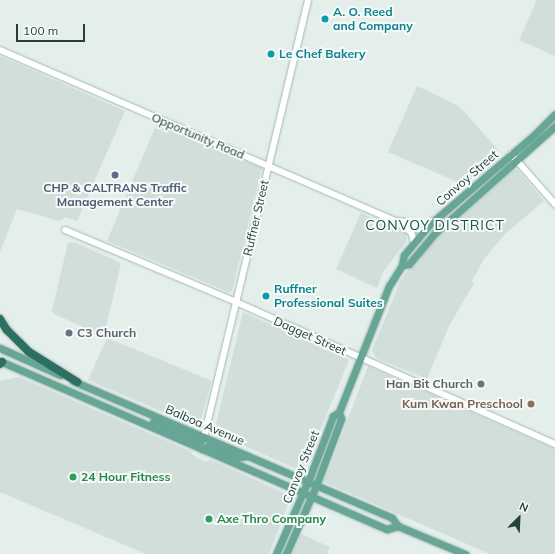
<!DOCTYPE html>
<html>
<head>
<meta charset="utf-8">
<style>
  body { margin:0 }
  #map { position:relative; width:555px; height:554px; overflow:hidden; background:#e4eeea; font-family:Mulish,sans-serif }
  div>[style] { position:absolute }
  .built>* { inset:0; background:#d2ded9 }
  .roads { filter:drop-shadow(0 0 1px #a2bbb2) drop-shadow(0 0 1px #a2bbb2) }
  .secondary>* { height:6px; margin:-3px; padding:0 3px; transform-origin:3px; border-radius:3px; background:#fff }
  .primary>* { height:7px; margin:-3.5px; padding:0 3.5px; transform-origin:3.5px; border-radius:3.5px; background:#67a697 }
  .highway>* { height:8px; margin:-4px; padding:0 4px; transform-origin:4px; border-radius:4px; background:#2d6f63 }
  .dots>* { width:11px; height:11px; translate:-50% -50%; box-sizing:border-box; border:2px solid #f5faf8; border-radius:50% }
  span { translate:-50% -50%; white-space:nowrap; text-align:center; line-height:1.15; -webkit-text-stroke:4px #f5faf8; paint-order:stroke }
  .culture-label { font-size:12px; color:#0d838f; font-weight:700 }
  .left { translate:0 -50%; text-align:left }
  .street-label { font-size:12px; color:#23413a }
  .service-label { font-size:12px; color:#4e5e75; font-weight:700 }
  .worship-label { font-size:12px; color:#5b616d; font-weight:700 }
  .right { translate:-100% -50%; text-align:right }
  .education-label { font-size:12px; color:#785e54; font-weight:700 }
  .leisure-label { font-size:12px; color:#27864d; font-weight:700 }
  .quarter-label { font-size:14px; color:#1d5548; letter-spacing:1px }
  .north { position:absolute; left:499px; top:498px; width:40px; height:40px; -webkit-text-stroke:3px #f5faf8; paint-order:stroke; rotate:24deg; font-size:11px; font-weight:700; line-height:16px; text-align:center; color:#23413a }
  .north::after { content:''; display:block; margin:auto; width:14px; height:18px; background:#23413a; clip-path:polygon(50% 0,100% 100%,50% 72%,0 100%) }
  .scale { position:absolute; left:16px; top:24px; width:69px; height:18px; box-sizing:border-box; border:2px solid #23413a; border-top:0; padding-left:5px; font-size:12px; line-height:14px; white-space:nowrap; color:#23413a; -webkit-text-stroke:3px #f5faf8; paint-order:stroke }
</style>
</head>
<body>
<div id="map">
  <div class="built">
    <i style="clip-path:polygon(537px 0,555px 0,555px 56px,519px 40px)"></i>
    <i style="clip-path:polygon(0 56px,125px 111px,77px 221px,65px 217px,59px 221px,17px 209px,0 252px)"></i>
    <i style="clip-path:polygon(417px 86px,459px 106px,499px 151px,498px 156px,465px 185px,388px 152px)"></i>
    <i style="clip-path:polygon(157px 123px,262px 168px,232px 291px,228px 292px,107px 241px)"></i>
    <i style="clip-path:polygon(511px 169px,518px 170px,544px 201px,506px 233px,484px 259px,472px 281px,474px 283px,449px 326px,427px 379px,376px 358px,372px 350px,401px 280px,410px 267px,437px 233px)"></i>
    <i style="clip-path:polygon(361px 213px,407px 234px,406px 242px,383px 272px,377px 288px,336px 269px)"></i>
    <i style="clip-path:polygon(74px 242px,121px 263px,104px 336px,54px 314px,52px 311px,68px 243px)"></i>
    <i style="clip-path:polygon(243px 312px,349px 360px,303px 472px,214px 432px)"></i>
    <i style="clip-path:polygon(107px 338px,212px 381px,200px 423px,196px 426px,88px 380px)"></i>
    <i style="clip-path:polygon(368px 366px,555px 449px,555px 554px,490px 554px,324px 482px)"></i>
    <i style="clip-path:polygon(19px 377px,190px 451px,194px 456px,205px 462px,210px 460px,216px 462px,291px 496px,269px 554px,146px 554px,0 492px,0 381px)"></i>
    <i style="clip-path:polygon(301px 534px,330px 547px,327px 554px,292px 554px)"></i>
  </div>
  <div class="roads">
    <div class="secondary">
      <i style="left:0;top:50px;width:430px;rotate:23.4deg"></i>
      <i style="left:395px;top:221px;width:19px;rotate:35deg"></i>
      <i style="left:411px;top:232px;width:9px;rotate:72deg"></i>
      <i style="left:511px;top:154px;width:67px;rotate:48.7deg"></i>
      <i style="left:399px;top:221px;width:10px;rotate:11deg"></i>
      <i style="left:409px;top:223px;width:17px;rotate:33deg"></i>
      <i style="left:65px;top:230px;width:186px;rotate:22.8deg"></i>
      <i style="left:236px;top:302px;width:349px;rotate:24deg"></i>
      <i style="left:204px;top:437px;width:449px;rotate:-76.6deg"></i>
    </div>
    <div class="primary">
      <i style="left:402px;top:265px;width:7px;rotate:-8deg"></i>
      <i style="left:409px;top:264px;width:40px;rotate:-50deg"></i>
      <i style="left:435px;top:233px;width:161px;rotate:-41.7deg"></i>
      <i style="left:0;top:348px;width:66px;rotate:24.2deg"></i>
      <i style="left:0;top:361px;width:422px;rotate:23.5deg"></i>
      <i style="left:387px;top:529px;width:11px;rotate:-15deg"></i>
      <i style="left:73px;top:381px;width:347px;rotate:23.2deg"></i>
      <i style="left:392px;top:518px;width:10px;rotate:53deg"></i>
      <i style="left:398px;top:526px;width:73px;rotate:22.7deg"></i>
      <i style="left:153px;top:422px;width:47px;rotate:22.7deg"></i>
      <i style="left:196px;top:440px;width:5px;rotate:11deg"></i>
      <i style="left:201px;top:441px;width:5px;rotate:-53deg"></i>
      <i style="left:202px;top:449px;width:7px;rotate:-27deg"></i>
      <i style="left:208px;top:446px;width:33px;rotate:20deg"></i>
      <i style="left:239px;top:457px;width:9px;rotate:-6deg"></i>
      <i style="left:276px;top:554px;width:87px;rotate:-66.4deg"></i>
      <i style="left:311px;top:474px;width:62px;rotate:-69.2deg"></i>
      <i style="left:333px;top:416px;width:7px;rotate:-34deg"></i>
      <i style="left:339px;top:412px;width:136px;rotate:-68.4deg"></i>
      <i style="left:389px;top:286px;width:25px;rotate:-58deg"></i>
      <i style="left:402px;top:265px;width:10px;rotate:-79deg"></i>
      <i style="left:404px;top:255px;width:39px;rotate:-50deg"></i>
      <i style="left:429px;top:225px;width:140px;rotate:-40.6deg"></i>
      <i style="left:535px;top:134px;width:28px;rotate:-45deg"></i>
      <i style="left:286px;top:554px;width:74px;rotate:-66.2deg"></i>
      <i style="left:316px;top:486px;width:72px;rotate:-69.5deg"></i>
      <i style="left:341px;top:419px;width:7px;rotate:-106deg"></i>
    </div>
    <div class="highway">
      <i style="left:0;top:319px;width:13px;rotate:58deg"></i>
      <i style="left:7px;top:330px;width:31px;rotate:45deg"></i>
      <i style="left:29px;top:352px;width:57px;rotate:32deg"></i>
      <i style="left:0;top:364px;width:3px;rotate:-45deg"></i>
    </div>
  </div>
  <div class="dots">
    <i style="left:325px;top:19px;background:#0f9aa8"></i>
    <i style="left:271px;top:54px;background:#0f9aa8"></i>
    <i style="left:115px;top:175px;background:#5c6f8a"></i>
    <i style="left:266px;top:296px;background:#0f9aa8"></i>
    <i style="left:69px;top:333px;background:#6b7280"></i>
    <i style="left:481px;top:384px;background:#6b7280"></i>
    <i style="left:531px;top:404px;background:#8d6e63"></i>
    <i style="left:73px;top:477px;background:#2e9e5b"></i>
    <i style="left:209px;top:519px;background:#2e9e5b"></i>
  </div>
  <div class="culture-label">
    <span class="left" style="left:333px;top:19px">A. O. Reed<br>and Company</span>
    <span class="left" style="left:279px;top:54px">Le Chef Bakery</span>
    <span class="left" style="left:274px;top:296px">Ruffner<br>Professional Suites</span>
  </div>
  <div class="street-label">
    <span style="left:198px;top:136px;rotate:23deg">Opportunity Road</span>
    <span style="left:467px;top:178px;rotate:-41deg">Convoy Street</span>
    <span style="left:256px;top:218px;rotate:-77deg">Ruffner Street</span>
    <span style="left:310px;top:336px;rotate:24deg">Dagget Street</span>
    <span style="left:205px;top:425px;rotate:23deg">Balboa Avenue</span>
    <span style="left:301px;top:467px;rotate:-68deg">Convoy Street</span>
  </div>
  <div class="service-label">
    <span style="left:115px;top:195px">CHP &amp; CALTRANS Traffic<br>Management Center</span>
  </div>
  <div class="worship-label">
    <span class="left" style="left:77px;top:333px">C3 Church</span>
    <span class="right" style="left:473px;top:384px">Han Bit Church</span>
  </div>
  <div class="education-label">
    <span class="right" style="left:523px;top:404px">Kum Kwan Preschool</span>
  </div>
  <div class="leisure-label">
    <span class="left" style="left:81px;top:477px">24 Hour Fitness</span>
    <span class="left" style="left:217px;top:519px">Axe Thro Company</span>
  </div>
  <div class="quarter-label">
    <span style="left:435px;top:225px">CONVOY DISTRICT</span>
  </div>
  <div class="north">N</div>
  <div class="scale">100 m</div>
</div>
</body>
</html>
